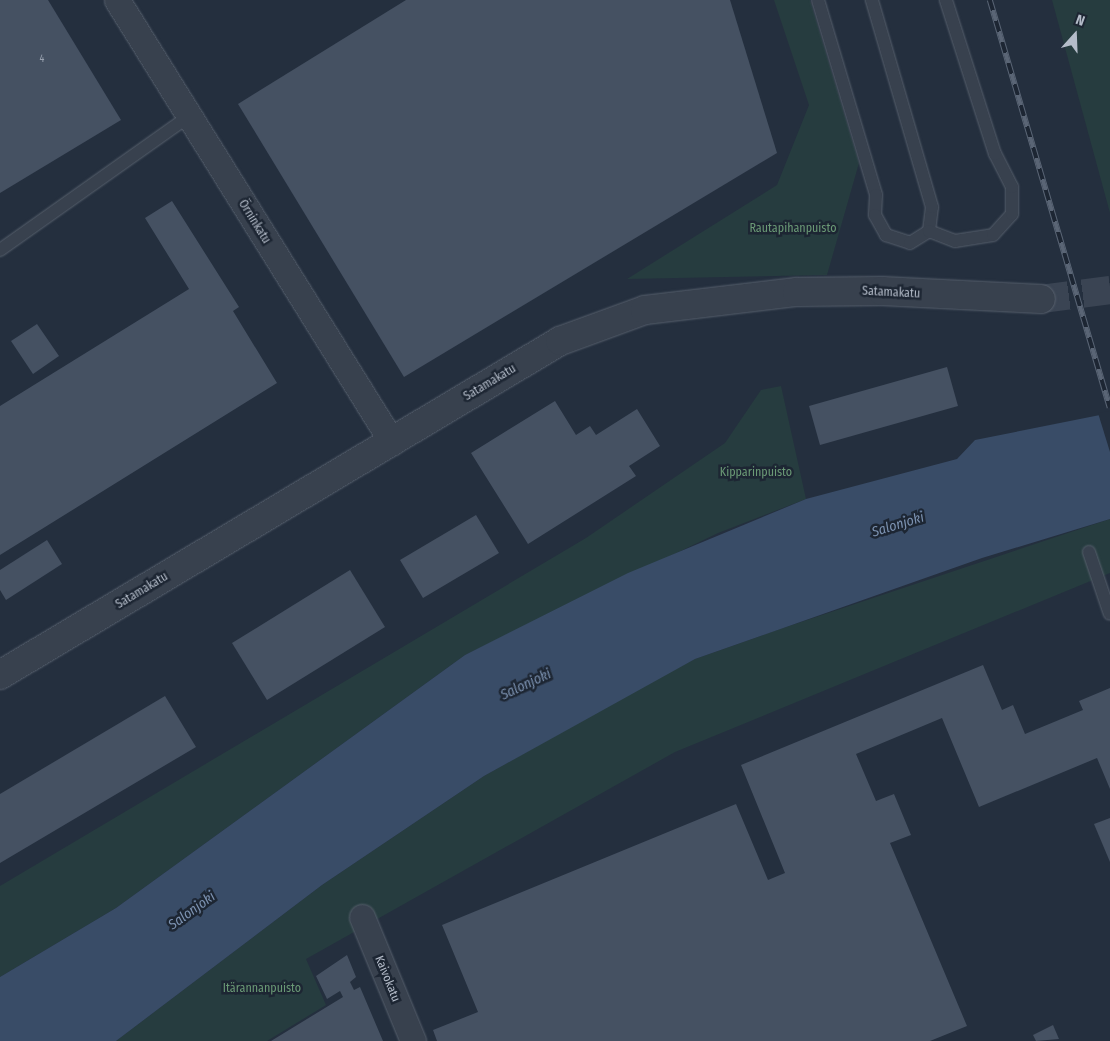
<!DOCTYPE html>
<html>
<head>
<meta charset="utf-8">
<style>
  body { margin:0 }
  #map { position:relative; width:1110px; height:1041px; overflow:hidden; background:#242f3e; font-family:"Fira Sans Condensed",sans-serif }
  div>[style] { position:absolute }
  .green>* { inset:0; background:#263c3f }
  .water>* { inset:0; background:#394c67 }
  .pier>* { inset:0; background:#242f3e }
  .building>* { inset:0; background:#455162 }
  .tertiary-tunnel>* { height:28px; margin-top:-14px; transform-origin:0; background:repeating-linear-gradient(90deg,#3a4453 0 28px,transparent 0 42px) }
  .roads { filter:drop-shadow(0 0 1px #565f6c) drop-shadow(0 0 1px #565f6c) }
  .service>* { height:12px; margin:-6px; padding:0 6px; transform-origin:6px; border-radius:6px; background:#38414e }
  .minor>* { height:25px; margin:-12.5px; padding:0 12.5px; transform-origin:12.5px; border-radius:12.5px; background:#38414e }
  .tertiary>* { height:28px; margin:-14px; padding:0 14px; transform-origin:14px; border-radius:14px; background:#38414e }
  .rail>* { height:5.5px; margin-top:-2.75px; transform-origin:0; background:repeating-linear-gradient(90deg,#1d2633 0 11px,#5a6575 0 22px); box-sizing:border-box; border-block:1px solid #5a6575 }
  span { translate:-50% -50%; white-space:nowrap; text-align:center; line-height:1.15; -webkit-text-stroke:5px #1d2633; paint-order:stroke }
  .number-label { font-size:10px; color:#98a1af }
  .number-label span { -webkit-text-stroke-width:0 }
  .street-label { font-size:12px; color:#b4bcc9 }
  .park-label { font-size:12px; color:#6b9a76 }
  .water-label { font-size:14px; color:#7c92b1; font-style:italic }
  .north { position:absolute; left:1050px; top:10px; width:50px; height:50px; -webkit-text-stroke:4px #1d2633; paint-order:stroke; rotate:20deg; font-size:14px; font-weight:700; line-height:20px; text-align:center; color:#b4bcc9 }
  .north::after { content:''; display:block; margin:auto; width:18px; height:22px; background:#b4bcc9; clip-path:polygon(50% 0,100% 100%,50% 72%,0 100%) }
</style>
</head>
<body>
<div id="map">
  <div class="green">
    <i style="clip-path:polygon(774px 0,810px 0,859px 163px,827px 275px,627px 279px,777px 185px,809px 105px)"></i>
    <i style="clip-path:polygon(1052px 0,1110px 0,1110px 213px)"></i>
    <i style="clip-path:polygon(781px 386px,806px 499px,718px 533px,465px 655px,116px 908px,0 977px,0 886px,586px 538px,725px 443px,761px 390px)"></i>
    <i style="clip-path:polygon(1110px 519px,1110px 573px,675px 752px,306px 959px,326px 1005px,267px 1041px,116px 1041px,322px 885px,484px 776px,651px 682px,695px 659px,780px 629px)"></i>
  </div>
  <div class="water">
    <i style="clip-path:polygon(1110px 413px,1110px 519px,982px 558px,695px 659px,484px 776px,322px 885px,116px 1041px,0 1041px,0 977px,116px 908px,465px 655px,628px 573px,806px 499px,957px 459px,975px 440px)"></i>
  </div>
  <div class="pier">
    <i style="clip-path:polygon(1110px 411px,1110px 452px,1098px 413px)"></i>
  </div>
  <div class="building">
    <i style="clip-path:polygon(0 0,48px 0,121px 120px,0 193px)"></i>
    <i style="clip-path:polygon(406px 0,730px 0,777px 153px,404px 377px,238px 104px)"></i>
    <i style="clip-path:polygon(172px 201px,239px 307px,233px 311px,277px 383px,0 555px,0 406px,189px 289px,145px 218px)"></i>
    <i style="clip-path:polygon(37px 324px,59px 356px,33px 374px,11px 341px)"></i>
    <i style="clip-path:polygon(947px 367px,958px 406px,820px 445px,809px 406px)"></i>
    <i style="clip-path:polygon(555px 401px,576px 435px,590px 426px,596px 435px,637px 409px,660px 446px,629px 466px,636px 476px,528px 544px,471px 453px)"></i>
    <i style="clip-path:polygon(476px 515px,499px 553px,423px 598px,400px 560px)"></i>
    <i style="clip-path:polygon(47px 540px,62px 564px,6px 600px,0 590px,0 570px)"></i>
    <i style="clip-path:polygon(350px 570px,385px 627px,267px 700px,232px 643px)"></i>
    <i style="clip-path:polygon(983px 665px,1002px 710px,1013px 705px,1025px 734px,1083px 710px,1079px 701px,1110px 688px,1110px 789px,1097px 758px,979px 807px,942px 718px,856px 754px,876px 801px,894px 794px,911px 835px,890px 843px,967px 1026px,930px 1041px,437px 1041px,433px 1030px,478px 1012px,442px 925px,736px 804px,768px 880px,785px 873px,741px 765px)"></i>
    <i style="clip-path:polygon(165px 696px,196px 747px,0 863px,0 794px)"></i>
    <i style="clip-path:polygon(1110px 818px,1110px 862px,1094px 824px)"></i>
    <i style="clip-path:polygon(347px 955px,356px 977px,350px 982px,354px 990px,360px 987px,383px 1041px,271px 1041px,343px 997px,340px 991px,327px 999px,316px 976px)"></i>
    <i style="clip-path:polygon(1053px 1025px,1059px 1039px,1036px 1041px,1033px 1035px)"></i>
  </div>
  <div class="tertiary-tunnel">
    <i style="left:1041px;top:299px;width:70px;rotate:-7.4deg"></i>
  </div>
  <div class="roads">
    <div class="service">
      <i style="left:818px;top:0;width:203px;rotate:73.4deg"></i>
      <i style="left:876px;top:195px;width:20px;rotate:93deg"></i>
      <i style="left:875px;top:215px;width:23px;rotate:61deg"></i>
      <i style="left:886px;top:235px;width:25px;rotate:18deg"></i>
      <i style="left:910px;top:243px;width:22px;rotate:-32deg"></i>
      <i style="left:929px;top:231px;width:24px;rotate:-83deg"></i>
      <i style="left:932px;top:207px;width:216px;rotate:-106.2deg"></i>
      <i style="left:929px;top:231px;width:28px;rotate:21deg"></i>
      <i style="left:955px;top:241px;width:38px;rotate:-9deg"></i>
      <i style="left:993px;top:235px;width:28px;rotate:-48deg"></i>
      <i style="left:1012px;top:214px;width:27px;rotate:-90deg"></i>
      <i style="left:1012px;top:187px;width:37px;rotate:-117deg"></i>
      <i style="left:995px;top:154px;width:162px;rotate:-107.7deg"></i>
      <i style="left:0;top:250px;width:230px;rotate:-35.3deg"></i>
      <i style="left:1089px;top:552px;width:65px;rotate:71.3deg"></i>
    </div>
    <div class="minor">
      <i style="left:117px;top:0;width:521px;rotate:58.11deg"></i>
      <i style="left:362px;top:917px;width:134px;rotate:67.6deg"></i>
    </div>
    <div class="tertiary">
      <i style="left:0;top:675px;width:652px;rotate:-30.81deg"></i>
      <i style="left:560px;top:341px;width:90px;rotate:-20deg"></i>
      <i style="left:645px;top:310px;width:153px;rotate:-6.8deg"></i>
      <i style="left:797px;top:292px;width:85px;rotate:-0.7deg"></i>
      <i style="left:882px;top:291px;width:159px;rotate:2.9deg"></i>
    </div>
  </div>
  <div class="rail">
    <i style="left:990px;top:0;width:425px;rotate:73.6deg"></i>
  </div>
  <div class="number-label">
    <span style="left:42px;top:60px">4</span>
  </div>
  <div class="street-label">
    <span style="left:254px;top:222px;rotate:58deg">Örninkatu</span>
    <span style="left:891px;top:293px;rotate:3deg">Satamakatu</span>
    <span style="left:490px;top:383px;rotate:-31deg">Satamakatu</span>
    <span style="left:142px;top:591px;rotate:-31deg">Satamakatu</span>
    <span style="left:387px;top:979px;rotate:68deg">Kaivokatu</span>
  </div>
  <div class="park-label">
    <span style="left:793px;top:229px">Rautapihanpuisto</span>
    <span style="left:756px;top:473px">Kipparinpuisto</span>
    <span style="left:262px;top:989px">Itärannanpuisto</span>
  </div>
  <div class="water-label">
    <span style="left:898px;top:525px;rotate:-17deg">Salonjoki</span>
    <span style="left:526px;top:685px;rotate:-25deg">Salonjoki</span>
    <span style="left:192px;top:911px;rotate:-36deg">Salonjoki</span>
  </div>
  <div class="north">N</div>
</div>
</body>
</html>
